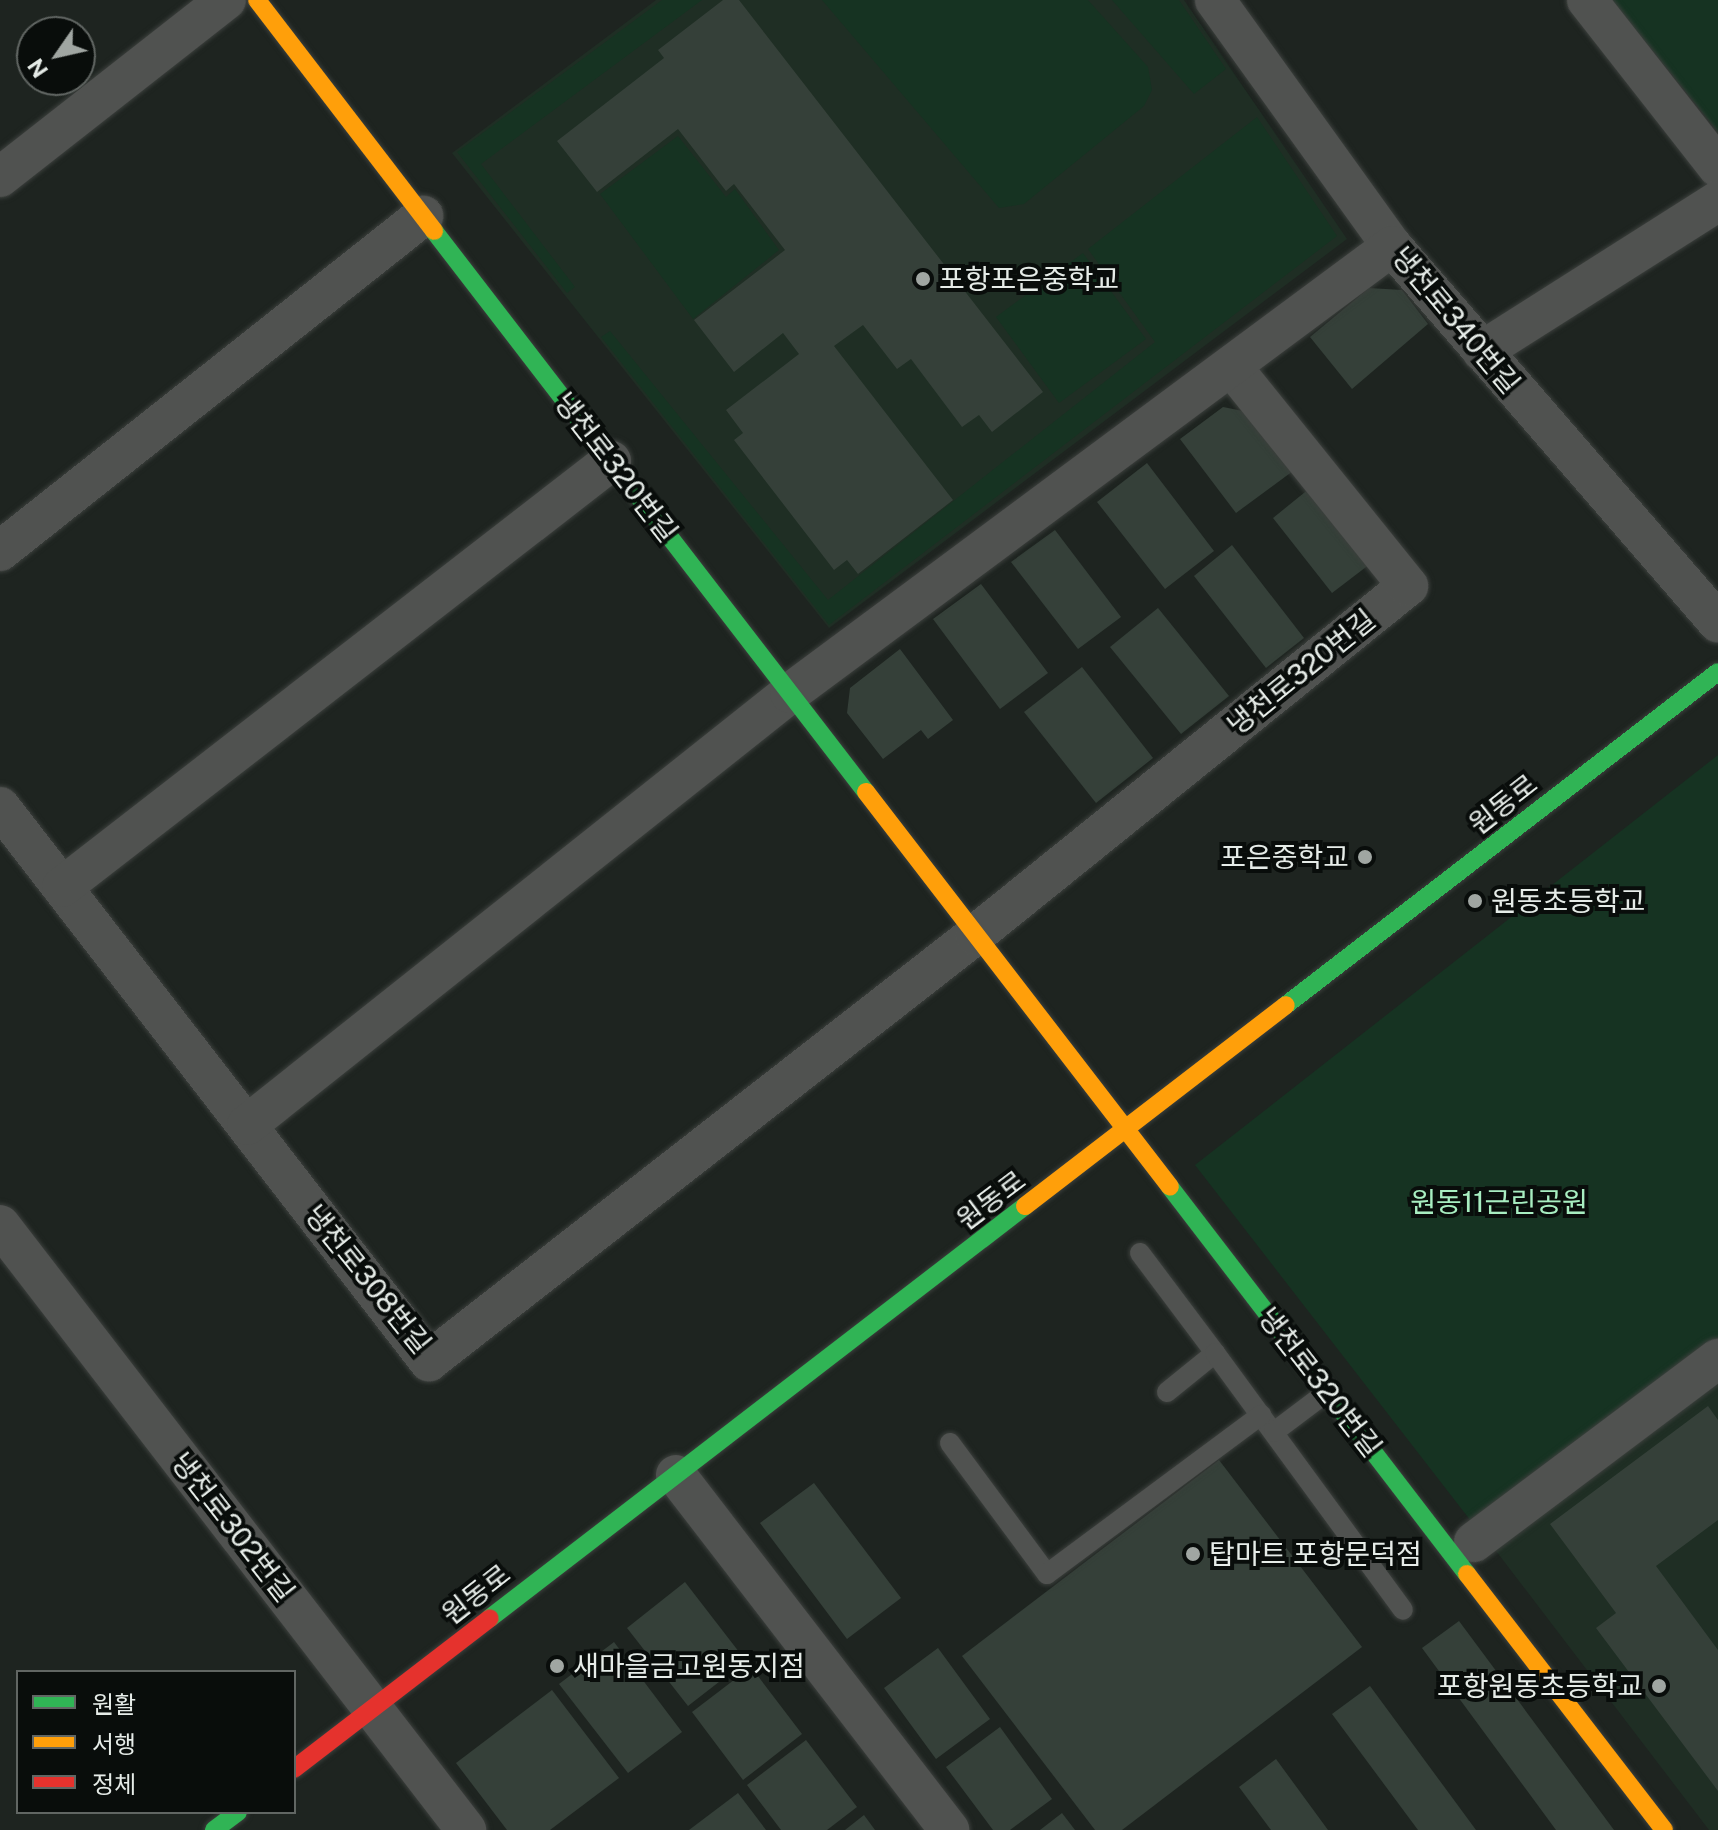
<!DOCTYPE html>
<html>
<head>
<meta charset="utf-8">
<style>
  body { margin:0 }
  #map { position:relative; width:1718px; height:1830px; overflow:hidden; background:#1e2420; font-family:"Public Sans","Noto Sans KR",sans-serif }
  div>[style] { position:absolute }
  .built>* { inset:0; background:#1f2e24 }
  .green>* { inset:0; background:#163322 }
  .building>* { inset:0; background:#354039 }
  .roads { filter:drop-shadow(0 0 2px #3b3f3c) drop-shadow(0 0 2px #3b3f3c) }
  .lane>* { height:20px; margin:-10px; padding:0 10px; transform-origin:10px; border-radius:10px; background:#505250 }
  .street>* { height:40px; margin:-20px; padding:0 20px; transform-origin:20px; border-radius:20px; background:#505250 }
  .fast>* { height:18px; margin:-9px; padding:0 9px; transform-origin:9px; border-radius:9px; background:#30b455 }
  .slow>* { height:18px; margin:-9px; padding:0 9px; transform-origin:9px; border-radius:9px; background:#ff9f0a }
  .jam>* { height:18px; margin:-9px; padding:0 9px; transform-origin:9px; border-radius:9px; background:#e5322d }
  .dots>* { width:22px; height:22px; translate:-50% -50%; box-sizing:border-box; border:4px solid #090d0b; border-radius:50% }
  span { translate:-50% -50%; white-space:nowrap; text-align:center; line-height:1.15; -webkit-text-stroke:8px #090d0b; paint-order:stroke }
  .poi-label { font-size:28px; color:#e6ece8 }
  .left { translate:0 -50%; text-align:left }
  .right { translate:-100% -50%; text-align:right }
  .street-label { font-size:28px; color:#e6ece8 }
  .park-label { font-size:28px; color:#a8eec1 }
  .legend { position:absolute; left:16px; top:1670px; width:280px; height:144px; box-sizing:border-box; background:#090d0b; border:2px solid #616663; margin:0; padding:10px 14px; list-style:none; font-size:24px; color:#e6ece8 }
  .legend li { display:flex; align-items:center; gap:16px; height:40px }
  .legend b { width:40px; border:2px solid #616663 }
  .north { position:absolute; left:16px; top:16px; width:80px; height:80px; box-sizing:border-box; background:#090d0b; border:2px solid #616663; border-radius:50%; rotate:236deg; font-size:22px; font-weight:700; line-height:32px; text-align:center; color:#e6ece8 }
  .north::after { content:''; display:block; margin:auto; width:28px; height:36px; background:#a0a6a2; clip-path:polygon(50% 0,100% 100%,50% 72%,0 100%) }
</style>
</head>
<body>
<div id="map">
  <div class="built">
    <i style="clip-path:polygon(656px 0,1184px 0,1347px 239px,829px 628px,452px 153px)"></i>
    <i style="clip-path:polygon(1718px 1374px,1718px 1830px,1709px 1830px,1490px 1543px)"></i>
  </div>
  <div class="green">
    <i style="clip-path:polygon(662px 0,702px 0,481px 164px,575px 287px,567px 293px,457px 152px)"></i>
    <i style="clip-path:polygon(822px 0,1088px 0,1148px 67px,1152px 90px,1144px 106px,1024px 204px,999px 208px)"></i>
    <i style="clip-path:polygon(1112px 0,1179px 0,1226px 69px,1194px 94px)"></i>
    <i style="clip-path:polygon(1612px 0,1718px 0,1718px 132px)"></i>
    <i style="clip-path:polygon(1257px 117px,1337px 236px,829px 625px,601px 337px,610px 331px,828px 600px,1155px 342px,1088px 249px)"></i>
    <i style="clip-path:polygon(678px 136px,726px 197px,735px 189px,779px 250px,693px 319px,600px 194px)"></i>
    <i style="clip-path:polygon(1083px 253px,1146px 339px,1059px 403px,996px 317px)"></i>
    <i style="clip-path:polygon(1718px 755px,1718px 1340px,1474px 1525px,1195px 1165px)"></i>
  </div>
  <div class="building">
    <i style="clip-path:polygon(723px 0,739px 0,1043px 392px,992px 432px,979px 415px,962px 427px,911px 359px,897px 369px,863px 325px,834px 346px,953px 500px,858px 574px,847px 560px,834px 570px,734px 440px,743px 433px,726px 410px,799px 354px,783px 333px,734px 372px,694px 320px,785px 250px,734px 184px,726px 191px,678px 129px,597px 192px,557px 141px,664px 58px,658px 50px)"></i>
    <i style="clip-path:polygon(1369px 288px,1402px 290px,1428px 324px,1352px 389px,1310px 337px)"></i>
    <i style="clip-path:polygon(1223px 407px,1248px 412px,1293px 471px,1236px 513px,1180px 439px)"></i>
    <i style="clip-path:polygon(1147px 463px,1214px 551px,1165px 589px,1097px 502px)"></i>
    <i style="clip-path:polygon(1310px 488px,1370px 564px,1332px 593px,1273px 518px)"></i>
    <i style="clip-path:polygon(1055px 530px,1121px 617px,1078px 649px,1011px 562px)"></i>
    <i style="clip-path:polygon(1232px 545px,1304px 638px,1266px 668px,1194px 576px)"></i>
    <i style="clip-path:polygon(981px 584px,1048px 673px,1000px 709px,933px 619px)"></i>
    <i style="clip-path:polygon(1158px 608px,1229px 696px,1181px 734px,1110px 647px)"></i>
    <i style="clip-path:polygon(900px 649px,953px 720px,928px 739px,921px 730px,883px 759px,847px 713px,850px 688px)"></i>
    <i style="clip-path:polygon(1082px 667px,1153px 758px,1096px 803px,1024px 712px)"></i>
    <i style="clip-path:polygon(1708px 1406px,1718px 1420px,1718px 1520px,1656px 1566px,1718px 1650px,1718px 1791px,1596px 1628px,1616px 1613px,1550px 1524px)"></i>
    <i style="clip-path:polygon(1219px 1460px,1362px 1647px,1122px 1830px,1095px 1830px,962px 1656px)"></i>
    <i style="clip-path:polygon(814px 1483px,901px 1598px,847px 1639px,760px 1523px)"></i>
    <i style="clip-path:polygon(685px 1582px,746px 1661px,688px 1706px,627px 1628px)"></i>
    <i style="clip-path:polygon(1459px 1621px,1614px 1830px,1556px 1830px,1422px 1648px)"></i>
    <i style="clip-path:polygon(614px 1642px,682px 1732px,628px 1773px,559px 1684px)"></i>
    <i style="clip-path:polygon(938px 1648px,990px 1719px,936px 1759px,884px 1688px)"></i>
    <i style="clip-path:polygon(751px 1667px,802px 1734px,743px 1780px,692px 1712px)"></i>
    <i style="clip-path:polygon(1370px 1686px,1476px 1830px,1418px 1830px,1332px 1714px)"></i>
    <i style="clip-path:polygon(552px 1690px,619px 1778px,550px 1830px,507px 1830px,456px 1763px)"></i>
    <i style="clip-path:polygon(1000px 1727px,1052px 1799px,1010px 1830px,993px 1830px,946px 1767px)"></i>
    <i style="clip-path:polygon(806px 1740px,857px 1807px,827px 1830px,781px 1830px,747px 1785px)"></i>
    <i style="clip-path:polygon(1276px 1759px,1328px 1830px,1271px 1830px,1239px 1787px)"></i>
    <i style="clip-path:polygon(738px 1793px,766px 1830px,689px 1830px)"></i>
    <i style="clip-path:polygon(1062px 1813px,1075px 1830px,1040px 1830px)"></i>
    <i style="clip-path:polygon(864px 1815px,875px 1830px,845px 1830px)"></i>
  </div>
  <div class="roads">
    <div class="lane">
      <i style="left:1140px;top:1253px;width:125px;rotate:53.1deg"></i>
      <i style="left:1167px;top:1392px;width:62px;rotate:-39.1deg"></i>
      <i style="left:1215px;top:1353px;width:318px;rotate:53.8deg"></i>
      <i style="left:1274px;top:1432px;width:66px;rotate:-37deg"></i>
      <i style="left:950px;top:1443px;width:163px;rotate:53.5deg"></i>
      <i style="left:1047px;top:1574px;width:267px;rotate:-36.6deg"></i>
    </div>
    <div class="street">
      <i style="left:1215px;top:0;width:303px;rotate:54.3deg"></i>
      <i style="left:1392px;top:246px;width:498px;rotate:49.1deg"></i>
      <i style="left:1587px;top:0;width:212px;rotate:51.9deg"></i>
      <i style="left:0;top:177px;width:287px;rotate:-38.1deg"></i>
      <i style="left:1482px;top:351px;width:280px;rotate:-32.4deg"></i>
      <i style="left:0;top:551px;width:540px;rotate:-38.38deg"></i>
      <i style="left:0;top:807px;width:701px;rotate:52.25deg"></i>
      <i style="left:429px;top:1361px;width:693px;rotate:-37.96deg"></i>
      <i style="left:975px;top:935px;width:556px;rotate:-38.87deg"></i>
      <i style="left:1408px;top:586px;width:281px;rotate:-128.8deg"></i>
      <i style="left:62px;top:887px;width:695px;rotate:-37.81deg"></i>
      <i style="left:247px;top:1125px;width:694px;rotate:-38.51deg"></i>
      <i style="left:790px;top:693px;width:750px;rotate:-36.59deg"></i>
      <i style="left:0;top:1225px;width:764px;rotate:52.39deg"></i>
      <i style="left:676px;top:1475px;width:448px;rotate:52.4deg"></i>
      <i style="left:1474px;top:1542px;width:305px;rotate:-36.9deg"></i>
    </div>
    <div class="fast">
      <i style="left:434px;top:231px;width:708px;rotate:52.4deg"></i>
      <i style="left:1286px;top:1005px;width:545px;rotate:-37.63deg"></i>
      <i style="left:1170px;top:1187px;width:488px;rotate:52.5deg"></i>
      <i style="left:490px;top:1618px;width:675px;rotate:-37.6deg"></i>
      <i style="left:214px;top:1830px;width:30px;rotate:-37deg"></i>
    </div>
    <div class="slow">
      <i style="left:257px;top:0;width:291px;rotate:52.5deg"></i>
      <i style="left:866px;top:792px;width:498px;rotate:52.4deg"></i>
      <i style="left:1025px;top:1206px;width:329px;rotate:-37.6deg"></i>
      <i style="left:1467px;top:1574px;width:323px;rotate:52.4deg"></i>
    </div>
    <div class="jam">
      <i style="left:294px;top:1769px;width:247px;rotate:-37.6deg"></i>
    </div>
  </div>
  <div class="dots">
    <i style="left:923px;top:279px;background:#a0a6a2"></i>
    <i style="left:1365px;top:857px;background:#a0a6a2"></i>
    <i style="left:1475px;top:901px;background:#a0a6a2"></i>
    <i style="left:1193px;top:1554px;background:#a0a6a2"></i>
    <i style="left:557px;top:1666px;background:#a0a6a2"></i>
    <i style="left:1659px;top:1686px;background:#a0a6a2"></i>
  </div>
  <div class="poi-label">
    <span class="left" style="left:939px;top:279px">포항포은중학교</span>
    <span class="right" style="left:1349px;top:857px">포은중학교</span>
    <span class="left" style="left:1491px;top:901px">원동초등학교</span>
    <span class="left" style="left:1209px;top:1554px">탑마트 포항문덕점</span>
    <span class="left" style="left:573px;top:1666px">새마을금고원동지점</span>
    <span class="right" style="left:1643px;top:1686px">포항원동초등학교</span>
  </div>
  <div class="street-label">
    <span style="left:1456px;top:320px;rotate:50deg">냉천로340번길</span>
    <span style="left:616px;top:467px;rotate:52deg">냉천로320번길</span>
    <span style="left:1301px;top:672px;rotate:-39deg">냉천로320번길</span>
    <span style="left:1503px;top:804px;rotate:-38deg">원동로</span>
    <span style="left:991px;top:1200px;rotate:-37deg">원동로</span>
    <span style="left:368px;top:1279px;rotate:51deg">냉천로308번길</span>
    <span style="left:1320px;top:1382px;rotate:52deg">냉천로320번길</span>
    <span style="left:233px;top:1527px;rotate:52deg">냉천로302번길</span>
    <span style="left:476px;top:1594px;rotate:-38deg">원동로</span>
  </div>
  <div class="park-label">
    <span style="left:1499px;top:1202px">원동11근린공원</span>
  </div>
  <ul class="legend">
  <li><b style="height:10px;background:#30b455"></b>원활</li>
  <li><b style="height:10px;background:#ff9f0a"></b>서행</li>
  <li><b style="height:10px;background:#e5322d"></b>정체</li>
  </ul>
  <div class="north">N</div>
</div>
</body>
</html>
